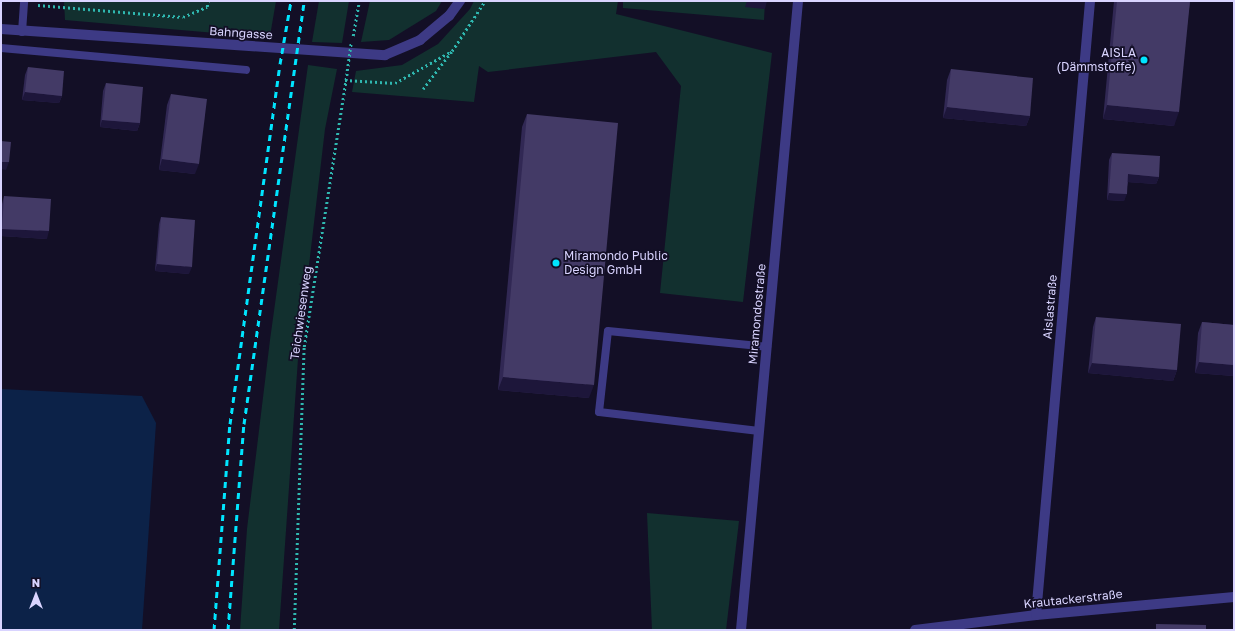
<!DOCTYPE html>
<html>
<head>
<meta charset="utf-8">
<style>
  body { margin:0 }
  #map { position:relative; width:1235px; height:631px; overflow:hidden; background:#130f26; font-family:"Golos Text",sans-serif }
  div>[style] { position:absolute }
  .green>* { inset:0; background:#12302f }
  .water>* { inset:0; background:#0c2248 }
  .path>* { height:2.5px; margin-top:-1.25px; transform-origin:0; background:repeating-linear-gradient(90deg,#2fb8b0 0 2px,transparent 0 5px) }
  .service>* { height:8px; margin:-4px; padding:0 4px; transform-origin:4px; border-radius:4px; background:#3d3a85 }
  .minor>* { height:10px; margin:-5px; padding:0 5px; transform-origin:5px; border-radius:5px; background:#3d3a85 }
  .rail>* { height:3px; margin-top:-1.5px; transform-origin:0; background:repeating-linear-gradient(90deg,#00e5ff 0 6px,transparent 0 11px) }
  .path-bridge>* { height:2.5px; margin-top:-1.25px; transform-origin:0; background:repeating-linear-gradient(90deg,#2fb8b0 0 2px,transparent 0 5px) }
  .wall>* { inset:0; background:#312854 }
  .shaded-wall>* { inset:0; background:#1d163a }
  .building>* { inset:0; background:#433a66 }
  .dots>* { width:11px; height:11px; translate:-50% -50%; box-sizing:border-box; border:2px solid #130f26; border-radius:50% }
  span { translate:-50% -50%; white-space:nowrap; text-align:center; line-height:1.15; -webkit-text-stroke:3.5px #130f26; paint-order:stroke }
  .street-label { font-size:12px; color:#d9d4ff }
  .poi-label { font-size:12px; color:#d9d4ff }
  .right { translate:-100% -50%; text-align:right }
  .left { translate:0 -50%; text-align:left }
  .frame { position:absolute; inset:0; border:2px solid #d9d4ff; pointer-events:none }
  .north { position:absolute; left:16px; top:575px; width:40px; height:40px; -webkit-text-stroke:3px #130f26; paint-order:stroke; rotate:0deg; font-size:11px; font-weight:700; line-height:16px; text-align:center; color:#d9d4ff }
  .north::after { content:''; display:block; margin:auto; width:14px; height:18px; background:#d9d4ff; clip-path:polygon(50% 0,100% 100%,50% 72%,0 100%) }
</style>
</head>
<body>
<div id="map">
  <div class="green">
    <i style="clip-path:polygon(64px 1px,276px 1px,270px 36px,262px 37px,65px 20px)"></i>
    <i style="clip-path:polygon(319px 1px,349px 1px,342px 43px,312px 42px)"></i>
    <i style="clip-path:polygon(370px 1px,442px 1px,436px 11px,389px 40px,361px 42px)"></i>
    <i style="clip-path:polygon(474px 1px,618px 1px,616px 14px,772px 53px,743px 302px,660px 293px,681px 86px,656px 52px,488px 72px,479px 66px,474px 102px,352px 92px,356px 71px,402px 65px,438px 44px,470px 9px)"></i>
    <i style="clip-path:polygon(623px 1px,765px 1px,764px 20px,623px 8px)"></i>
    <i style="clip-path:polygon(308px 65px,337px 69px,325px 129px,298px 359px,279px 630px,240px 630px,247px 529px,270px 340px)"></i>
    <i style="clip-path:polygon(647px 513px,739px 521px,726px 630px,652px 630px)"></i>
  </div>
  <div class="water">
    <i style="clip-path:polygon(1px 389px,142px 396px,156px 423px,142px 630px,1px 630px)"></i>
  </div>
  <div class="path">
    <i style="left:38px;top:5px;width:145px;rotate:4.7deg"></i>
    <i style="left:183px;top:17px;width:26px;rotate:-23deg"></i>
    <i style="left:207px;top:7px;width:6px;rotate:-81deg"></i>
    <i style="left:353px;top:36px;width:36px;rotate:-80deg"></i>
    <i style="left:345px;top:80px;width:50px;rotate:3.4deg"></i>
    <i style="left:395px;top:83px;width:65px;rotate:-29.3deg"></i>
    <i style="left:423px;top:89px;width:48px;rotate:-52.7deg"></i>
    <i style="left:452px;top:51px;width:60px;rotate:-56.6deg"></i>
    <i style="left:294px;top:630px;width:283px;rotate:-88deg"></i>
    <i style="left:304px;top:347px;width:279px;rotate:-81.1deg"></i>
  </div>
  <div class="service">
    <i style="left:22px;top:32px;width:31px;rotate:-86deg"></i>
    <i style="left:1px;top:48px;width:246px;rotate:5.1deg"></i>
    <i style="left:759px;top:431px;width:161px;rotate:-173.2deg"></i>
    <i style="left:599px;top:412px;width:81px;rotate:-83.7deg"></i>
    <i style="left:608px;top:331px;width:160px;rotate:5.7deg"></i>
  </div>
  <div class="minor">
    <i style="left:1px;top:29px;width:385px;rotate:3.9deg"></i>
    <i style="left:385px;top:55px;width:38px;rotate:-23deg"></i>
    <i style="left:420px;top:40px;width:38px;rotate:-40deg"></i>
    <i style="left:449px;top:16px;width:19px;rotate:-54deg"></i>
    <i style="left:1036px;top:615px;width:616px;rotate:-84.97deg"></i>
    <i style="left:741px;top:630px;width:632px;rotate:-84.82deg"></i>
    <i style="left:915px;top:630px;width:122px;rotate:-7.1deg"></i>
    <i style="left:1036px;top:615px;width:199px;rotate:-5.2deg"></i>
  </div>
  <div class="rail">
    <i style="left:214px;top:630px;width:207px;rotate:-85.6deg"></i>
    <i style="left:230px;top:424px;width:363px;rotate:-82.1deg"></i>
    <i style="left:280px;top:64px;width:64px;rotate:-80.1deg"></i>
    <i style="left:228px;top:630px;width:207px;rotate:-85.6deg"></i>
    <i style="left:244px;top:424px;width:427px;rotate:-81.9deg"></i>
  </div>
  <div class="path-bridge">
    <i style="left:347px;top:71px;width:28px;rotate:-82deg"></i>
  </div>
  <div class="wall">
    <i style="clip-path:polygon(1114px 1px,1190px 1px,1174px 126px,1103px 119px)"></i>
    <i style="clip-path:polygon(28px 67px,62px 96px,59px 103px,22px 100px,25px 75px)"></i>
    <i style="clip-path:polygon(951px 69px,1030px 116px,1026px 126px,943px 118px,947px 80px)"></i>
    <i style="clip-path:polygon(106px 83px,140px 123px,137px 131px,100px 127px,103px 91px)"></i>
    <i style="clip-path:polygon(171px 94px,195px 174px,159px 170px,167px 105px)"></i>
    <i style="clip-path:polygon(527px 114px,589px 398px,498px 390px,522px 127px)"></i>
    <i style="clip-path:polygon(1112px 153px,1159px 177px,1156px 184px,1128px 182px,1124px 201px,1107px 200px,1109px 160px)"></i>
    <i style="clip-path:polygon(4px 196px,47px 239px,1px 236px,2px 204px)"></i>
    <i style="clip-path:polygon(161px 217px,189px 274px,155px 271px,159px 224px)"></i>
    <i style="clip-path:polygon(1096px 317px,1177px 370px,1173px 381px,1088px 373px,1093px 327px)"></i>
    <i style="clip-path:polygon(1202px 322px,1234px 325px,1234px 376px,1195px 373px,1198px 333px)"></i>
  </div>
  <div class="shaded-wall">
    <i style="clip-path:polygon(747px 1px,767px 1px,765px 9px,745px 7px)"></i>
    <i style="clip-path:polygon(25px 92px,62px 96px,59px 103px,22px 100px)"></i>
    <i style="clip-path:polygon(1107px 105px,1179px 112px,1174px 126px,1103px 119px)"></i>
    <i style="clip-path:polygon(947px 107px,1030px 116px,1026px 126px,943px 118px)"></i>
    <i style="clip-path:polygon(102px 120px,140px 123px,137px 131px,100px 127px)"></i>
    <i style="clip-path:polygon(162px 159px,199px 164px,195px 174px,159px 170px)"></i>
    <i style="clip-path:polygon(1px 162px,9px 162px,6px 170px,1px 169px)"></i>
    <i style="clip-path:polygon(1128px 174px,1159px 177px,1156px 184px,1125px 182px)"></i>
    <i style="clip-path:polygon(1109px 193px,1127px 194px,1124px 201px,1107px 200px)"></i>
    <i style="clip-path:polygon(2px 229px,49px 231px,47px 239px,1px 236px,1px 233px)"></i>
    <i style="clip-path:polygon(157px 264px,192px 267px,189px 274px,155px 271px)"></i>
    <i style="clip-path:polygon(1199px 362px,1234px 365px,1234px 376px,1195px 373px)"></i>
    <i style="clip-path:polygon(1092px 363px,1177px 370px,1173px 381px,1088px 373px)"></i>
    <i style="clip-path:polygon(503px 377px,594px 385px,589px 398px,498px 390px)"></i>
  </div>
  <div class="building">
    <i style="clip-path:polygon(1117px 1px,1190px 1px,1179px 112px,1107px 105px)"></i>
    <i style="clip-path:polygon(28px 67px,64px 71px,62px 96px,25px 92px)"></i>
    <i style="clip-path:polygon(951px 69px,1033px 78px,1030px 116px,947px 107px)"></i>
    <i style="clip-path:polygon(106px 83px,143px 87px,140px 123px,102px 120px)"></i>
    <i style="clip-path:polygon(171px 94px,207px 99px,199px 164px,162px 159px)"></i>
    <i style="clip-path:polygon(527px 114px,618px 123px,594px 385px,503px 377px)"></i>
    <i style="clip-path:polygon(1px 141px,11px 142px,9px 162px,1px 162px)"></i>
    <i style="clip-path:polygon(1112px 153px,1160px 156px,1159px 177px,1128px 174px,1127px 194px,1109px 193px)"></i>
    <i style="clip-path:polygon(4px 196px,51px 199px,49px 231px,2px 229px)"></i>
    <i style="clip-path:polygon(161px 217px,195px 220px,192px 267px,157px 264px)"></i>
    <i style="clip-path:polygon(1096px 317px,1181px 324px,1177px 370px,1092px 363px)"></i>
    <i style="clip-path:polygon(1202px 322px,1234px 325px,1234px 365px,1199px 362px)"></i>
    <i style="clip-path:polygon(1156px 624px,1206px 625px,1206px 630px,1156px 630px)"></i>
  </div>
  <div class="dots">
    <i style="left:1144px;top:60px;background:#00e5ff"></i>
    <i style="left:556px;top:263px;background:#00e5ff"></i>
  </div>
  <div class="street-label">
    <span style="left:241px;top:33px;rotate:4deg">Bahngasse</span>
    <span style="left:1050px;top:307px;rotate:-85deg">Aislastraße</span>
    <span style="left:301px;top:313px;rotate:-82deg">Teichwiesenweg</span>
    <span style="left:757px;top:314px;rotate:-85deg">Miramondostraße</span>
    <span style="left:1073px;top:599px;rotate:-6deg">Krautackerstraße</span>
  </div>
  <div class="poi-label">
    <span class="right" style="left:1136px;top:60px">AISLA<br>(Dämmstoffe)</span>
    <span class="left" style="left:564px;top:263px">Miramondo Public<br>Design GmbH</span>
  </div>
  <div class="frame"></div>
  <div class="north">N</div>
</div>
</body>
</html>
